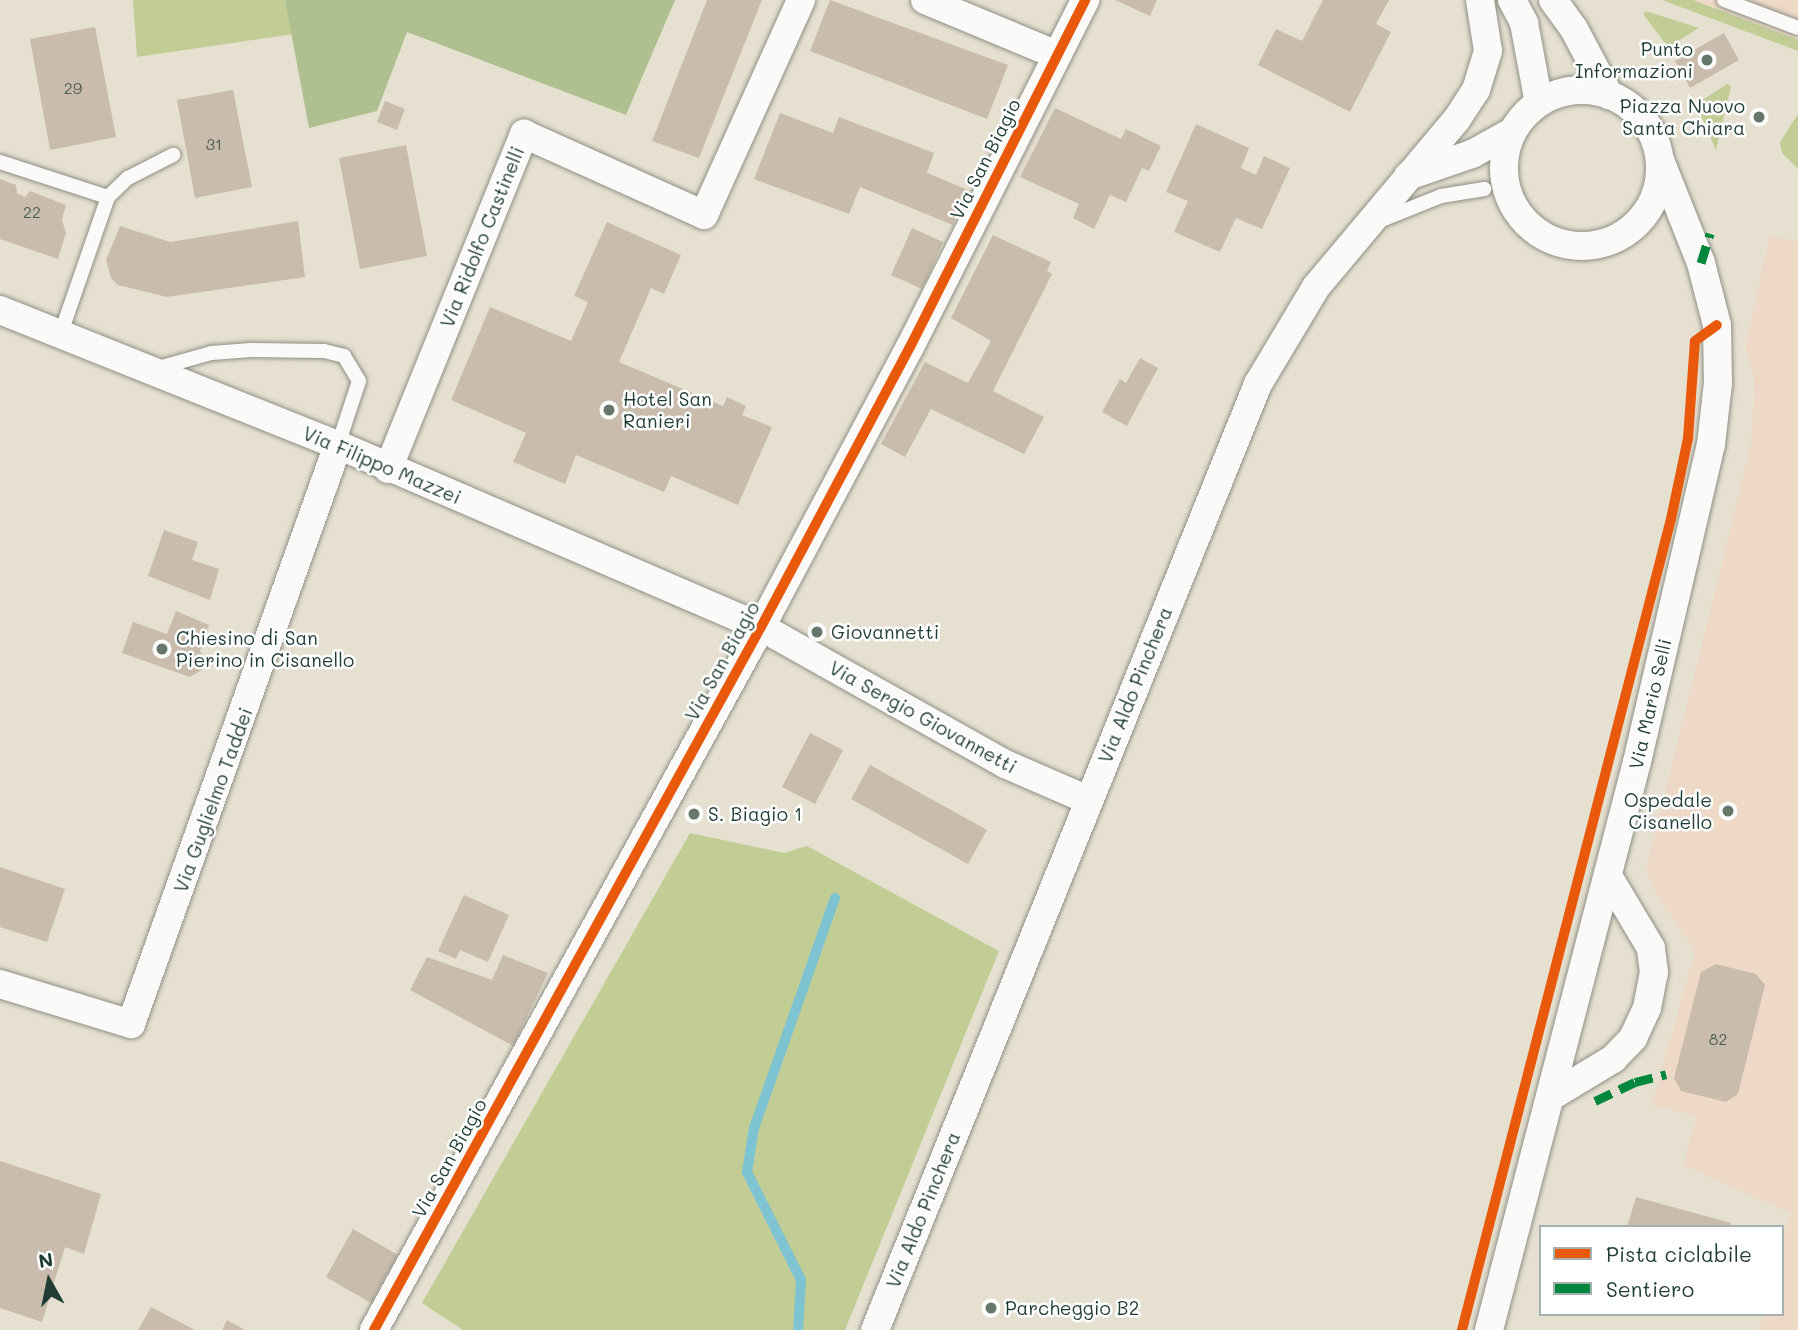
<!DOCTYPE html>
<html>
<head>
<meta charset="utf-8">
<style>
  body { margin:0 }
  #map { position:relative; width:1798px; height:1330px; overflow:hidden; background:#e6e0d0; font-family:Mali,sans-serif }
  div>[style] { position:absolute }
  .built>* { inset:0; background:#edd9c6 }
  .green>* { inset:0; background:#c1cd95 }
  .forest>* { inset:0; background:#aec08f }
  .stream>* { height:10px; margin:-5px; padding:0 5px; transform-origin:5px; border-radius:5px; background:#7ec3d1 }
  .building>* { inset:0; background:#c9bcac }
  .roads { filter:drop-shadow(0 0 2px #8e9086) drop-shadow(0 0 2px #8e9086) }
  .service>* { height:14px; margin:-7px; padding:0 7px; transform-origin:7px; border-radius:7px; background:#fbfaf8 }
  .minor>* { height:28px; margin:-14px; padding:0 14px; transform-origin:14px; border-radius:14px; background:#fbfaf8 }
  .minor>.ring { margin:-14px; padding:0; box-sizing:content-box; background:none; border:28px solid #fbfaf8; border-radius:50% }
  .quiet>* { height:9px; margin-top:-4.5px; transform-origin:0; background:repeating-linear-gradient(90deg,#00873e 0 18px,transparent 0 27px) }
  .cycleway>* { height:10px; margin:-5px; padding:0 5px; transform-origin:5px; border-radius:5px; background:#e8590c }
  .dots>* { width:19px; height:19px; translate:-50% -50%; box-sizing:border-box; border:4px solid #fff; border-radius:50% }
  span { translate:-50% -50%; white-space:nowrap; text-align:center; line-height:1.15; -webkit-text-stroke:5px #fff; paint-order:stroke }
  .number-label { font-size:16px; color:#4a5d52 }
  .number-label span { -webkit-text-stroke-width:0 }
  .poi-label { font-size:19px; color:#1f3d34 }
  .right { translate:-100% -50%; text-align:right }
  .left { translate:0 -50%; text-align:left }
  .street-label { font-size:19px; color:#1f3d34 }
  .legend { position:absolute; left:1539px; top:1225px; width:245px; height:91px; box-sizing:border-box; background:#fff; border:2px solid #a5b1ae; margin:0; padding:9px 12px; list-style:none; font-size:21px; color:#1f3d34 }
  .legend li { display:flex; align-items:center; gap:14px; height:35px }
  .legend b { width:35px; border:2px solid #a5b1ae }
  .north { position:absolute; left:14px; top:1246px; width:70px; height:70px; -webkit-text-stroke:5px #fff; paint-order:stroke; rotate:351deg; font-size:19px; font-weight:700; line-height:28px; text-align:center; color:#1f3d34 }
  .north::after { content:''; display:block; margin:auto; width:24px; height:32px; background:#1f3d34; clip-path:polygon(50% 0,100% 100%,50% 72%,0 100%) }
</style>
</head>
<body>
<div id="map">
  <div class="built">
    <i style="clip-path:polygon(1662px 0,1798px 0,1798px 51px,1788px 47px)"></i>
    <i style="clip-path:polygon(1770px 235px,1798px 242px,1798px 1330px,1759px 1330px,1764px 1314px,1782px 1314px,1782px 1243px,1790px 1213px,1683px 1165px,1697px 1116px,1652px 1105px,1695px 951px,1654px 890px,1646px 870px,1751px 444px,1755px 378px,1745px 348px)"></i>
  </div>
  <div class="green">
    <i style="clip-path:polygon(133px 0,285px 0,293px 34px,137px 57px)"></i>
    <i style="clip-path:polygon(1662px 0,1693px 0,1798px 40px,1798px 51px)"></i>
    <i style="clip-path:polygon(1646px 11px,1699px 28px,1668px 47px,1643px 14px)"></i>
    <i style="clip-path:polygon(1727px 84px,1731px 86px,1716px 150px,1696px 104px)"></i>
    <i style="clip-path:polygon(1798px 114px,1798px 169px,1782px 153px,1780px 142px)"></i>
    <i style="clip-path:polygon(690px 833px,784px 853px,807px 846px,999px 951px,845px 1330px,463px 1330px,422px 1303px)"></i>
  </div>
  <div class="forest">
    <i style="clip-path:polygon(285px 0,675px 0,626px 115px,407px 32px,377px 111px,309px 128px)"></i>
  </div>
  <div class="stream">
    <i style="left:798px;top:1330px;width:50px;rotate:-86.6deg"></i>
    <i style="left:801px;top:1280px;width:121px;rotate:-116.6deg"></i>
    <i style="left:747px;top:1172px;width:45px;rotate:-81deg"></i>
    <i style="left:754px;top:1128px;width:244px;rotate:-70.6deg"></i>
  </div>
  <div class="building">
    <i style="clip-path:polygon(707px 0,762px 0,699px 158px,652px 141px)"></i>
    <i style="clip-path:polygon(830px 0,1008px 65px,987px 119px,810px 51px)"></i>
    <i style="clip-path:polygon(1115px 0,1157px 0,1150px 16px)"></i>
    <i style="clip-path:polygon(1323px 0,1389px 0,1376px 24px,1391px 32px,1350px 112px,1258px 65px,1276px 29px,1302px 41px)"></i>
    <i style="clip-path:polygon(95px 27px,116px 137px,50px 150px,30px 39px)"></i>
    <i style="clip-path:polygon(1724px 33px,1739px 60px,1690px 88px,1675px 61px)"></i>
    <i style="clip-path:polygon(233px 90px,252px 187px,195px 198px,177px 100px)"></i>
    <i style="clip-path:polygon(385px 101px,405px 109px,397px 130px,377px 122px)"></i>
    <i style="clip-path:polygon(1055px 108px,1121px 139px,1126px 129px,1161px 146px,1149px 171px,1142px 168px,1126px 202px,1110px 195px,1094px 229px,1073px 218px,1079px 204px,1020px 177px)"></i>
    <i style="clip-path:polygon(780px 113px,833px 133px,839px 117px,934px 153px,927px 173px,968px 190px,953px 225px,860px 187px,849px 214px,754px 179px)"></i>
    <i style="clip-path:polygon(1196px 124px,1249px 148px,1241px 168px,1256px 175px,1264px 156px,1290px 168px,1262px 229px,1236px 218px,1220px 252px,1174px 232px,1188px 201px,1166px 192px)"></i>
    <i style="clip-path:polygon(406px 145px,427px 256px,360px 269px,339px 158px)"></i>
    <i style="clip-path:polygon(0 179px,16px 185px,17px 193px,25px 197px,30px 191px,66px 205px,62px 220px,66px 233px,58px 259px,0 239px)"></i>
    <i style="clip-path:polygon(298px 221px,305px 277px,167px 297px,118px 285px,111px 278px,106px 260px,120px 226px,170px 242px)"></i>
    <i style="clip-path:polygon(607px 222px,681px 255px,664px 294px,651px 288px,619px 362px,723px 406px,727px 397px,746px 406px,742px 415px,772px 427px,738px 505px,671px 476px,664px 492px,576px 455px,565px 484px,513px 462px,526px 433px,451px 400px,490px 307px,571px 341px,588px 302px,574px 296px)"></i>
    <i style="clip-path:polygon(912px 228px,943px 242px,922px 289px,891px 275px)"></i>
    <i style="clip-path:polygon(993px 235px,1051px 262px,1047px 271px,1052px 274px,993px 391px,1044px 417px,1024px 454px,931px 409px,905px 457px,881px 444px,925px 362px,968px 383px,991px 341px,951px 318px)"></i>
    <i style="clip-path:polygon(1140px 358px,1158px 368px,1127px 426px,1102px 412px,1120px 379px,1126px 383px)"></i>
    <i style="clip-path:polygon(164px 530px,198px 542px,192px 560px,219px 569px,210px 600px,148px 576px)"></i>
    <i style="clip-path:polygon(176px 611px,209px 625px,200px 651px,205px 659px,202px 670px,190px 677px,122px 653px,133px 622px,167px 634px)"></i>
    <i style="clip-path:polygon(810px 733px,843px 750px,815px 804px,782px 787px)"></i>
    <i style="clip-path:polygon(870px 765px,987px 830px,968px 864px,851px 799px)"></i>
    <i style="clip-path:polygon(0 867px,65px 889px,47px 942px,0 927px)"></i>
    <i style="clip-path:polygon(464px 895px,509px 915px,488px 962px,460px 950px,456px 959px,438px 951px)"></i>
    <i style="clip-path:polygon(503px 955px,548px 973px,513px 1046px,410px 990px,427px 957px,492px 980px)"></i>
    <i style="clip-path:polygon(1716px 964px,1756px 974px,1765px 985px,1738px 1094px,1726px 1102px,1681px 1091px,1674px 1078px,1701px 972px)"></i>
    <i style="clip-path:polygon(0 1161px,101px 1194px,84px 1254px,65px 1247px,42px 1322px,0 1308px)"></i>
    <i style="clip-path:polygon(1636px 1197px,1731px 1223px,1730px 1227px,1627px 1227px)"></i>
    <i style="clip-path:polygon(353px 1229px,398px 1255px,371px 1303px,326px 1277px)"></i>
    <i style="clip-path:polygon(151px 1307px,195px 1330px,138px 1330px)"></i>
    <i style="clip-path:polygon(227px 1320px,245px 1330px,222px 1330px)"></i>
  </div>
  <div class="roads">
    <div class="service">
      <i style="left:1724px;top:0;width:79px;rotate:20.7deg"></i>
      <i style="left:0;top:162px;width:114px;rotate:18deg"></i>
      <i style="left:108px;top:197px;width:144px;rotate:109.1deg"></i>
      <i style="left:108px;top:197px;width:28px;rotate:-44deg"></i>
      <i style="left:128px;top:178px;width:51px;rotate:-27.1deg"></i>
      <i style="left:1379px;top:221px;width:67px;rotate:-22deg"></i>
      <i style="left:1441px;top:196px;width:44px;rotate:-9.2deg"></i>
      <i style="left:155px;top:369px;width:58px;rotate:-15.9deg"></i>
      <i style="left:211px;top:353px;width:40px;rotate:-4.3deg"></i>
      <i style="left:251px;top:350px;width:73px;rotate:0.8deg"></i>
      <i style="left:324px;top:351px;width:21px;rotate:14deg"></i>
      <i style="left:344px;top:356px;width:29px;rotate:59deg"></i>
      <i style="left:359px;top:381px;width:67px;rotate:108.2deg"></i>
    </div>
    <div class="minor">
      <i style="left:925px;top:0;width:143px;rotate:22.6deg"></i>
      <i style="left:1512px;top:0;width:26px;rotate:62deg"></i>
      <i style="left:1524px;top:23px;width:81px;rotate:79.4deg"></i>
      <i style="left:1553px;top:0;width:36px;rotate:54deg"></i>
      <i style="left:1574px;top:29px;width:75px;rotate:62.1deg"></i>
      <i class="ring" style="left:1504px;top:90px;width:128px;height:128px"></i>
      <i style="left:1408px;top:176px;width:68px;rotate:-19deg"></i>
      <i style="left:1472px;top:154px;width:46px;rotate:-28.8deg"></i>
      <i style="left:0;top:310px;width:364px;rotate:21.8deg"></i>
      <i style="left:338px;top:445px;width:460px;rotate:23.3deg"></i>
      <i style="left:761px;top:627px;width:280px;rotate:29.3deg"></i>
      <i style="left:1005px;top:764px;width:90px;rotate:23.4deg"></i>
      <i style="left:388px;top:469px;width:362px;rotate:-67.9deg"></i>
      <i style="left:524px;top:134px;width:197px;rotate:24.2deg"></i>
      <i style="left:704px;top:215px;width:236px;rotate:-65.7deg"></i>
      <i style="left:0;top:984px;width:137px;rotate:17deg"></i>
      <i style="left:131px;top:1024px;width:615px;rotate:-70.33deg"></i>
      <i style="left:1550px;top:1097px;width:74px;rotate:-31.1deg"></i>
      <i style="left:1613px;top:1059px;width:29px;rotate:-46deg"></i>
      <i style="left:1633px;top:1038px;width:33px;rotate:-65deg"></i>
      <i style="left:1647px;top:1008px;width:36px;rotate:-79deg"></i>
      <i style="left:1654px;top:973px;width:25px;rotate:-97deg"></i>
      <i style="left:1651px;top:948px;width:84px;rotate:-120.8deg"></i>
      <i style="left:374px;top:1330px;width:802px;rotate:-61.17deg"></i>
      <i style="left:761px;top:627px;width:317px;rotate:-62deg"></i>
      <i style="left:910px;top:347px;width:389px;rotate:-63.2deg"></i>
      <i style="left:875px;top:1330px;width:1021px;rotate:-67.96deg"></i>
      <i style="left:1258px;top:384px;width:113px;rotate:-59.1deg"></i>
      <i style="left:1316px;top:287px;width:219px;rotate:-50deg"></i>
      <i style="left:1457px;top:119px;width:35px;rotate:-57deg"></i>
      <i style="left:1476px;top:90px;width:41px;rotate:-72.9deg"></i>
      <i style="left:1488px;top:51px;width:52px;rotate:-98.9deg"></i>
      <i style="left:1489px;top:1330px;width:587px;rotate:-75.4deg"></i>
      <i style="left:1637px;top:762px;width:326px;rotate:-76.9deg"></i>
      <i style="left:1711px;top:445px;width:62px;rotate:-83.6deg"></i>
      <i style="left:1718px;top:383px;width:58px;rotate:-91deg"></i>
      <i style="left:1717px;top:325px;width:64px;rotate:-104.5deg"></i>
      <i style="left:1701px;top:263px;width:111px;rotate:-111.7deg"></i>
    </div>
  </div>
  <div class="quiet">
    <i style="left:1701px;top:263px;width:31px;rotate:-73deg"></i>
    <i style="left:1595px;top:1101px;width:44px;rotate:-25.4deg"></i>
    <i style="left:1635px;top:1082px;width:32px;rotate:-14deg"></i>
  </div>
  <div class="cycleway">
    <i style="left:374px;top:1330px;width:802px;rotate:-61.17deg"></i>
    <i style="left:761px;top:627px;width:317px;rotate:-62deg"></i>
    <i style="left:910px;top:347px;width:389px;rotate:-63.2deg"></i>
    <i style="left:1462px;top:1330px;width:837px;rotate:-75.55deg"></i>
    <i style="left:1671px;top:519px;width:83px;rotate:-78.1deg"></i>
    <i style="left:1688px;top:438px;width:97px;rotate:-85.9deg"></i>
    <i style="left:1695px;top:341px;width:27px;rotate:-36deg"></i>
  </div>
  <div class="dots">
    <i style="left:1707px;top:60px;background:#65766b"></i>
    <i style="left:1759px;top:117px;background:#65766b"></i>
    <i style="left:609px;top:410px;background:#65766b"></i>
    <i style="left:817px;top:632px;background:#65766b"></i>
    <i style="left:162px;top:649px;background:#65766b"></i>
    <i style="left:1728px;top:811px;background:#65766b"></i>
    <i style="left:694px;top:814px;background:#65766b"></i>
    <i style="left:991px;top:1308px;background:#65766b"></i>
  </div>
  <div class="number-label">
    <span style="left:73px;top:88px">29</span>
    <span style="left:214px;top:144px">31</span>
    <span style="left:32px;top:212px">22</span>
    <span style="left:1718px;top:1039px">82</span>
  </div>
  <div class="poi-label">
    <span class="right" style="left:1693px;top:60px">Punto<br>Informazioni</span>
    <span class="right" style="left:1745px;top:117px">Piazza Nuovo<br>Santa Chiara</span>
    <span class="left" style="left:623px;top:410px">Hotel San<br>Ranieri</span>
    <span class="left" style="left:831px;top:632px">Giovannetti</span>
    <span class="left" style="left:176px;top:649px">Chiesino di San<br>Pierino in Cisanello</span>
    <span class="right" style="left:1712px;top:811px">Ospedale<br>Cisanello</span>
    <span class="left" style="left:708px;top:814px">S. Biagio 1</span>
    <span class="left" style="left:1005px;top:1308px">Parcheggio B2</span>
  </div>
  <div class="street-label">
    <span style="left:985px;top:159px;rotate:-63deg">Via San Biagio</span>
    <span style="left:482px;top:237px;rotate:-68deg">Via Ridolfo Castinelli</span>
    <span style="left:382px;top:465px;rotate:23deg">Via Filippo Mazzei</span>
    <span style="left:722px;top:661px;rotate:-61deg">Via San Biagio</span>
    <span style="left:1135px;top:685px;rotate:-68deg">Via Aldo Pinchera</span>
    <span style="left:1650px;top:704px;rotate:-77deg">Via Mario Selli</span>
    <span style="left:923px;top:717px;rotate:29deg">Via Sergio Giovannetti</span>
    <span style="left:213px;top:800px;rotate:-70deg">Via Guglielmo Taddei</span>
    <span style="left:449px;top:1158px;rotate:-61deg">Via San Biagio</span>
    <span style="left:923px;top:1210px;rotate:-68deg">Via Aldo Pinchera</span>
  </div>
  <ul class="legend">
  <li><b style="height:9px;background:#e8590c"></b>Pista ciclabile</li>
  <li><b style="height:9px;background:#00873e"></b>Sentiero</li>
  </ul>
  <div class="north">N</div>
</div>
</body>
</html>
